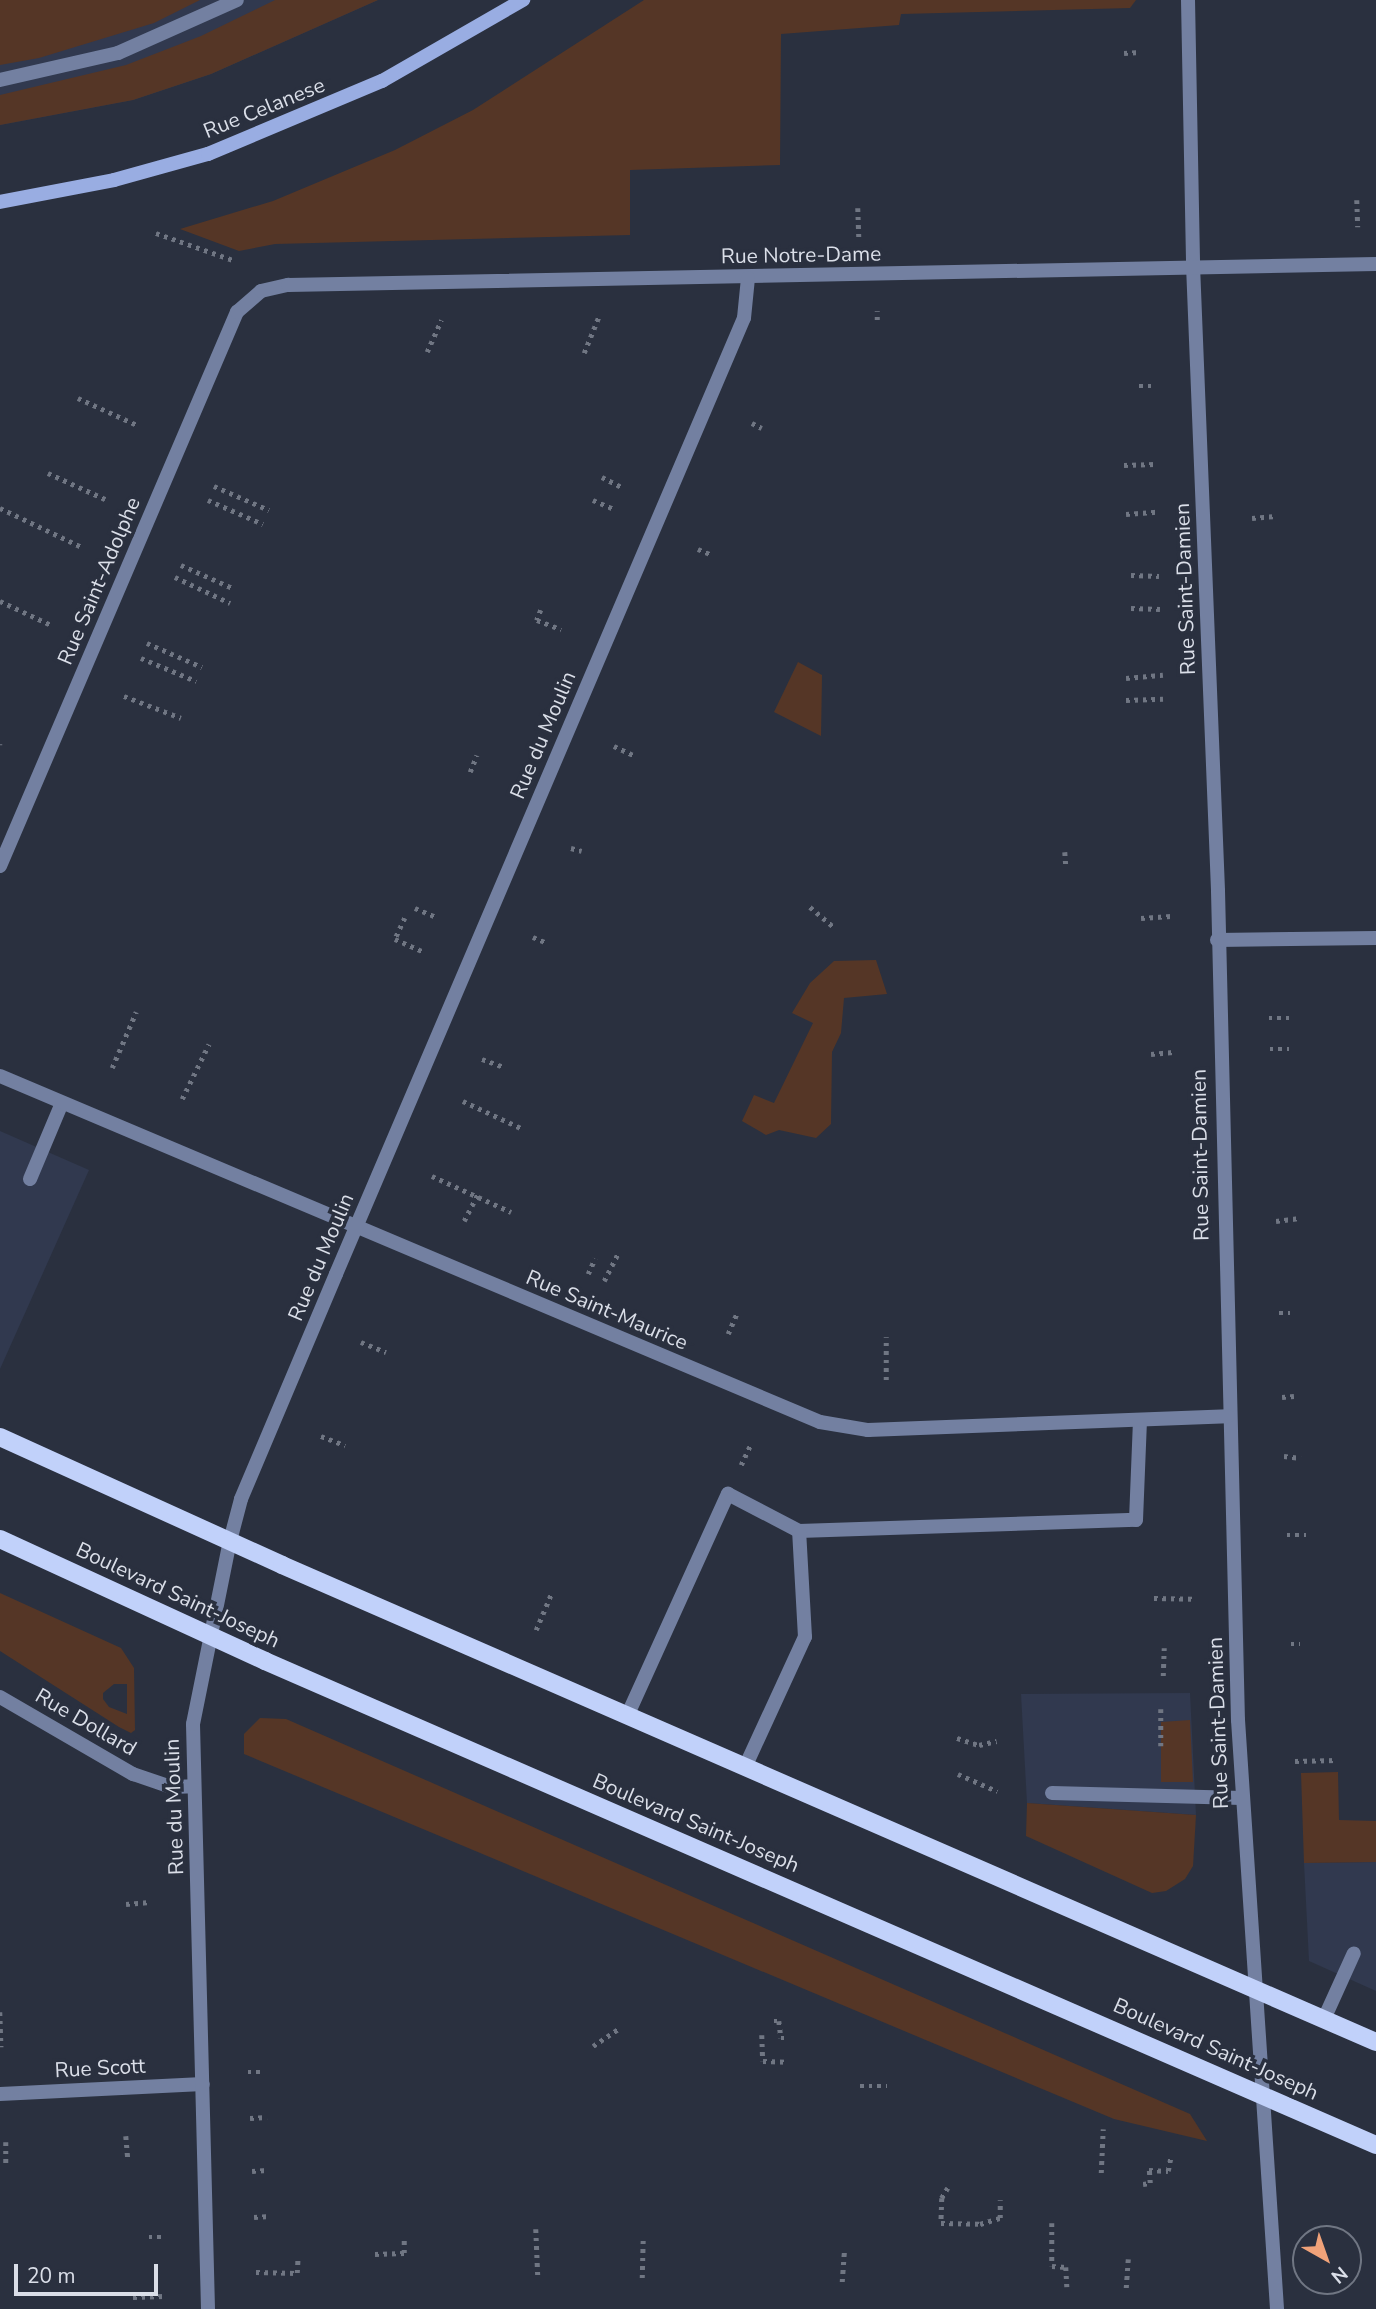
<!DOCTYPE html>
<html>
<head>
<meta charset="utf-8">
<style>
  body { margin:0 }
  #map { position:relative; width:1376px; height:2309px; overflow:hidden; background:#2a303f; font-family:"Nunito Sans",sans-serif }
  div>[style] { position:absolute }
  .built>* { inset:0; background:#31394f }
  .green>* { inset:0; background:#553626 }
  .path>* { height:4.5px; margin-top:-2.25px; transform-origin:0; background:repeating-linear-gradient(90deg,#707683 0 3.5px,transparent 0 8.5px) }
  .lane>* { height:14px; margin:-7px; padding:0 7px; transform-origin:7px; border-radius:7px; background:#7380a1 }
  .street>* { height:14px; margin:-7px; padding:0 7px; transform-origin:7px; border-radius:7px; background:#7380a1 }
  .secondary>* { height:14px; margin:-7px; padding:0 7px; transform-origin:7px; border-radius:7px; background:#99ade2 }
  .primary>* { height:18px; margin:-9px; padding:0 9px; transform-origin:9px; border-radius:9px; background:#c1d1fa }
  span { translate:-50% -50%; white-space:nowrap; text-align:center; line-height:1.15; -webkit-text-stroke:7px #2a303f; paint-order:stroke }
  .street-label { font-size:21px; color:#dadee8 }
  .north { position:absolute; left:1292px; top:2225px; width:70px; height:70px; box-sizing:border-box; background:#2a303f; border:2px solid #707683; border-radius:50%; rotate:140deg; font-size:19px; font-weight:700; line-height:28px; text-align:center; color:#dadee8 }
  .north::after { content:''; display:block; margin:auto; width:24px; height:32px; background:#f0a279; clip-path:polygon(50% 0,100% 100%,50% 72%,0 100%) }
  .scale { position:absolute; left:14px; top:2264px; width:144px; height:32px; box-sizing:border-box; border:4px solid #dadee8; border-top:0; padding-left:9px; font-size:21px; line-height:24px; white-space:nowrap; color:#dadee8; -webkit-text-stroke:5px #2a303f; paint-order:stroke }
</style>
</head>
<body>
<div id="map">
  <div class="built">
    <i style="clip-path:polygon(0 0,378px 0,211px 74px,133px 100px,0 125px)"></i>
    <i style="clip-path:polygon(0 1131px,89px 1170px,0 1369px)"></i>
    <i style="clip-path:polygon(1190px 1693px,1196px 1815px,1027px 1803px,1021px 1694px)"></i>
    <i style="clip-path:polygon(1376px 1862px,1376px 1991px,1309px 1961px,1304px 1863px)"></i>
  </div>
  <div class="green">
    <i style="clip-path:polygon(0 0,200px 0,154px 23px,39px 58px,0 65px)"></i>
    <i style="clip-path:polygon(275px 0,378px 0,211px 74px,133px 100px,0 125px,0 95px,126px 65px,201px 36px)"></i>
    <i style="clip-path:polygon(644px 0,1136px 0,1130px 8px,901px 14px,899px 25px,781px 34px,780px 165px,630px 170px,630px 235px,275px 244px,239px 251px,180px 229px,273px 201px,395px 150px,473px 110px)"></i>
    <i style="clip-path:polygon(798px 662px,822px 675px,821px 736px,774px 712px)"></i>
    <i style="clip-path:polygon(876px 960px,887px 994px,844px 998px,841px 1033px,832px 1052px,831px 1124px,816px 1138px,779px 1130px,766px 1135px,742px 1121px,754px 1095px,774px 1103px,813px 1023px,792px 1013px,810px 983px,834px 961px)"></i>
    <i style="clip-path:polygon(evenodd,0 1593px,121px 1648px,134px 1668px,135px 1730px,131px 1733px,119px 1727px,0 1651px,0 1593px,114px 1684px,127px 1684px,127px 1714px,109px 1707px,103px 1699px,103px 1693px,114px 1684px)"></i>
    <i style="clip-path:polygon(260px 1718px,286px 1719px,1190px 2114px,1207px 2141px,1114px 2119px,244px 1754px,244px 1734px)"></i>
    <i style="clip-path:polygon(1190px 1720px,1193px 1782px,1161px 1782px,1161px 1722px)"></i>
    <i style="clip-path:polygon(1338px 1772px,1339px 1820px,1376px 1821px,1376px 1862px,1304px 1863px,1301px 1773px)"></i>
    <i style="clip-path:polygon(1027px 1803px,1196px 1815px,1193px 1866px,1185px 1879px,1166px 1891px,1152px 1893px,1026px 1836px)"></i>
  </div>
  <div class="path">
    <i style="left:1124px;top:53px;width:16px;rotate:-4deg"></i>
    <i style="left:1357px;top:200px;width:27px;rotate:88deg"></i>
    <i style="left:858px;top:208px;width:29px;rotate:88deg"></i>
    <i style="left:156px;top:233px;width:82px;rotate:19.3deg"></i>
    <i style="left:877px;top:320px;width:9px;rotate:-90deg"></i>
    <i style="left:427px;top:352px;width:35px;rotate:-66deg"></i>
    <i style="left:584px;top:353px;width:40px;rotate:-68deg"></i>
    <i style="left:1139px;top:386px;width:14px"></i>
    <i style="left:78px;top:398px;width:65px;rotate:24.6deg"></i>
    <i style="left:752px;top:423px;width:11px;rotate:27deg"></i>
    <i style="left:1124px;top:465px;width:31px;rotate:-2deg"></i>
    <i style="left:48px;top:473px;width:63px;rotate:24.5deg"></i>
    <i style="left:602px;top:477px;width:22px;rotate:27deg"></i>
    <i style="left:214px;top:486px;width:60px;rotate:23.6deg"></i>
    <i style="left:208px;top:500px;width:60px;rotate:23.6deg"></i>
    <i style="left:593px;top:500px;width:21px;rotate:23deg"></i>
    <i style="left:0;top:508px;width:93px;rotate:25.5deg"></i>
    <i style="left:1126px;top:514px;width:31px;rotate:-4deg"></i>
    <i style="left:1252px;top:518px;width:21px;rotate:-5deg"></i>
    <i style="left:698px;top:549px;width:13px;rotate:23deg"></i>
    <i style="left:181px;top:565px;width:59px;rotate:24deg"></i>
    <i style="left:1131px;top:575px;width:28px;rotate:2deg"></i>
    <i style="left:175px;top:577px;width:61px;rotate:25.3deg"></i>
    <i style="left:0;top:601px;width:56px;rotate:25.2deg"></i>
    <i style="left:1131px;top:608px;width:29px;rotate:2deg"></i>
    <i style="left:541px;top:610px;width:11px;rotate:112deg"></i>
    <i style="left:537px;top:620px;width:26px;rotate:21deg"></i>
    <i style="left:147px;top:643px;width:60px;rotate:23.6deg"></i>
    <i style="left:141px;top:658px;width:60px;rotate:22.7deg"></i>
    <i style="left:1126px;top:678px;width:37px;rotate:-5deg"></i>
    <i style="left:124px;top:696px;width:61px;rotate:21.1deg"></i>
    <i style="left:1126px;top:700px;width:37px;rotate:-2deg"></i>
    <i style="left:0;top:744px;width:1px;rotate:90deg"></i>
    <i style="left:614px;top:746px;width:23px;rotate:25deg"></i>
    <i style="left:470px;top:772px;width:18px;rotate:-68deg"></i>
    <i style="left:571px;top:848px;width:11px;rotate:15deg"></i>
    <i style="left:1065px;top:852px;width:14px;rotate:86deg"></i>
    <i style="left:810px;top:907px;width:31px;rotate:40deg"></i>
    <i style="left:415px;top:908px;width:25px;rotate:23deg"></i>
    <i style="left:405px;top:918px;width:23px;rotate:115deg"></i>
    <i style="left:395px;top:939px;width:32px;rotate:24deg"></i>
    <i style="left:1141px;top:918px;width:30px;rotate:-4deg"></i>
    <i style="left:533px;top:937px;width:13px;rotate:23deg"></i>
    <i style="left:1269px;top:1018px;width:20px"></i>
    <i style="left:1270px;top:1049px;width:19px"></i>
    <i style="left:1151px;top:1054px;width:25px;rotate:-5deg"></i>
    <i style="left:482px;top:1059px;width:23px;rotate:20deg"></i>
    <i style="left:112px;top:1068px;width:61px;rotate:-66.8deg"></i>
    <i style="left:182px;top:1099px;width:61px;rotate:-63.9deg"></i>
    <i style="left:463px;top:1101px;width:66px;rotate:25deg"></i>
    <i style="left:432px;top:1176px;width:87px;rotate:24.5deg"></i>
    <i style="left:464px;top:1221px;width:34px;rotate:-63deg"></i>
    <i style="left:1276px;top:1221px;width:24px;rotate:-7deg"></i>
    <i style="left:588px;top:1274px;width:17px;rotate:-66deg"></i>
    <i style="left:604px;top:1281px;width:33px;rotate:-63deg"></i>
    <i style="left:1279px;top:1313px;width:11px"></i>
    <i style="left:728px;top:1334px;width:23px;rotate:-67deg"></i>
    <i style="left:361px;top:1342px;width:27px;rotate:22deg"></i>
    <i style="left:886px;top:1380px;width:43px;rotate:-90deg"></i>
    <i style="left:1282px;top:1397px;width:12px;rotate:-5deg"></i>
    <i style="left:321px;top:1436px;width:26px;rotate:21deg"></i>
    <i style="left:1284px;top:1456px;width:17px;rotate:7deg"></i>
    <i style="left:741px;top:1465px;width:23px;rotate:-65deg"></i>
    <i style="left:1287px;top:1535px;width:19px"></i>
    <i style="left:1154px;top:1598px;width:39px;rotate:1deg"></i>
    <i style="left:536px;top:1630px;width:41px;rotate:-67.2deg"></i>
    <i style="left:1291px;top:1644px;width:9px"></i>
    <i style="left:1163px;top:1676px;width:28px;rotate:-88deg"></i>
    <i style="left:1161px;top:1709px;width:37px;rotate:90deg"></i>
    <i style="left:957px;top:1738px;width:23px;rotate:18deg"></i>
    <i style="left:979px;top:1745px;width:18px;rotate:-13deg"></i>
    <i style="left:1295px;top:1761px;width:42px;rotate:-1.4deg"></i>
    <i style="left:958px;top:1774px;width:43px;rotate:23.6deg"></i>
    <i style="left:126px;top:1904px;width:21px;rotate:-5deg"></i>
    <i style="left:0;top:2012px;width:35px;rotate:88deg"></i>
    <i style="left:774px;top:2021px;width:5px"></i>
    <i style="left:779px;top:2021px;width:17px;rotate:83deg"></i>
    <i style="left:781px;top:2038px;width:7px"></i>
    <i style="left:762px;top:2035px;width:26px;rotate:88deg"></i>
    <i style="left:763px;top:2061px;width:24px;rotate:2deg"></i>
    <i style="left:593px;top:2046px;width:32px;rotate:-34deg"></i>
    <i style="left:248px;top:2072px;width:16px"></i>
    <i style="left:860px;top:2086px;width:27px"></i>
    <i style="left:250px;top:2118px;width:17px;rotate:-3deg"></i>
    <i style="left:126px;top:2136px;width:23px;rotate:85deg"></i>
    <i style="left:6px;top:2142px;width:23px;rotate:90deg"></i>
    <i style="left:252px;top:2171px;width:16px;rotate:-4deg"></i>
    <i style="left:1101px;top:2173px;width:44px;rotate:-87.4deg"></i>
    <i style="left:1143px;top:2184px;width:7px;rotate:-8deg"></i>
    <i style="left:1150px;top:2183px;width:13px;rotate:-94deg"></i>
    <i style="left:1149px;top:2170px;width:19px;rotate:3deg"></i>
    <i style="left:1168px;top:2171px;width:15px;rotate:-79deg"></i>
    <i style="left:948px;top:2188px;width:12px;rotate:121deg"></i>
    <i style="left:942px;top:2198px;width:25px;rotate:92deg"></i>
    <i style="left:941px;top:2223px;width:39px;rotate:1deg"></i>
    <i style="left:980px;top:2224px;width:21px;rotate:-17deg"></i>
    <i style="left:1000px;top:2218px;width:18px;rotate:-90deg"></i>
    <i style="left:254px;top:2217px;width:16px;rotate:-4deg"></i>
    <i style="left:1052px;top:2223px;width:43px;rotate:90deg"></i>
    <i style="left:1052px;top:2266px;width:14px;rotate:4deg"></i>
    <i style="left:1066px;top:2267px;width:20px;rotate:87deg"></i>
    <i style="left:536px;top:2229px;width:48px;rotate:87.6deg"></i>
    <i style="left:149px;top:2237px;width:13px"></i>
    <i style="left:375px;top:2254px;width:29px;rotate:-2deg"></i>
    <i style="left:404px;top:2253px;width:14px;rotate:-90deg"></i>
    <i style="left:256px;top:2272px;width:41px;rotate:1.4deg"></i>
    <i style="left:297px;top:2273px;width:17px;rotate:-87deg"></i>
    <i style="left:642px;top:2278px;width:41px;rotate:-88.6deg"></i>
    <i style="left:842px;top:2282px;width:31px;rotate:-86deg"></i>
    <i style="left:1126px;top:2288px;width:29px;rotate:-86deg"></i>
    <i style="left:133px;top:2297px;width:31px;rotate:-2deg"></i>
  </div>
  <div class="lane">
    <i style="left:0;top:80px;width:121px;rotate:-12.9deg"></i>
    <i style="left:118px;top:53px;width:130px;rotate:-24deg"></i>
    <i style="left:30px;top:1179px;width:82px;rotate:-67.2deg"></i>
    <i style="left:628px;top:1714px;width:242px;rotate:-65.6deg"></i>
    <i style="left:728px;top:1494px;width:80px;rotate:27.5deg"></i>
    <i style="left:799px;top:1531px;width:337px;rotate:-1.9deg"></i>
    <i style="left:1136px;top:1520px;width:100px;rotate:-87.7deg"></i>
    <i style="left:746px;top:1765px;width:141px;rotate:-65.3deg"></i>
    <i style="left:805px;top:1637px;width:106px;rotate:-93.2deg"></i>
    <i style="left:1052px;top:1793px;width:190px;rotate:1.5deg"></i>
    <i style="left:1324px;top:2019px;width:72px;rotate:-65.6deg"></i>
  </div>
  <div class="street">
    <i style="left:1188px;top:0;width:265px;rotate:88.9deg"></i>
    <i style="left:1193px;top:265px;width:626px;rotate:87.71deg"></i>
    <i style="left:1218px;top:891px;width:829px;rotate:88.62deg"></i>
    <i style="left:1238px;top:1720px;width:590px;rotate:86.21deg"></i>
    <i style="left:0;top:866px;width:603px;rotate:-66.84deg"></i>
    <i style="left:237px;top:312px;width:32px;rotate:-41deg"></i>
    <i style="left:261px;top:291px;width:28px;rotate:-13deg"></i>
    <i style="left:288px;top:285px;width:1088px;rotate:-1.11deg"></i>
    <i style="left:1217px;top:940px;width:159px;rotate:-0.7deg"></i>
    <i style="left:0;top:1076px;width:890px;rotate:22.88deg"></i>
    <i style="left:820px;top:1422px;width:49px;rotate:9.5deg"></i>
    <i style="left:868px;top:1430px;width:360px;rotate:-2.2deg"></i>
    <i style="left:0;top:1697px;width:154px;rotate:30.1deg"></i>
    <i style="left:133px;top:1774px;width:40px;rotate:18.9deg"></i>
    <i style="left:171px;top:1787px;width:23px;rotate:-2deg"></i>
    <i style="left:0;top:2094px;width:203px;rotate:-2.8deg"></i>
    <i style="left:208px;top:2309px;width:585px;rotate:-91.47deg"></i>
    <i style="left:193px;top:1724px;width:187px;rotate:-78.6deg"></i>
    <i style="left:230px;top:1541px;width:43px;rotate:-75.3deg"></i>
    <i style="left:241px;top:1499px;width:244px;rotate:-67.1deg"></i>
    <i style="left:336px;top:1274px;width:1039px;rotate:-66.89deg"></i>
    <i style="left:744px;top:318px;width:40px;rotate:-84.3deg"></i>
  </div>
  <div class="secondary">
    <i style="left:0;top:202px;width:116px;rotate:-10.9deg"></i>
    <i style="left:114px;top:180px;width:98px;rotate:-15.5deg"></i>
    <i style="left:208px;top:154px;width:189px;rotate:-22.8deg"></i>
    <i style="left:382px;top:81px;width:163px;rotate:-29.9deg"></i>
  </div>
  <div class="primary">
    <i style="left:0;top:1437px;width:310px;rotate:24.4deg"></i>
    <i style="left:282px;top:1565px;width:1193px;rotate:23.56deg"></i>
    <i style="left:0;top:1539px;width:292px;rotate:24.7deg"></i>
    <i style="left:265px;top:1661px;width:1212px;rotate:23.54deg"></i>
  </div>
  <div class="street-label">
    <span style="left:264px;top:108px;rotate:-22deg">Rue Celanese</span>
    <span style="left:801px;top:255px;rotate:-1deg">Rue Notre-Dame</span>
    <span style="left:99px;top:581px;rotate:-67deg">Rue Saint-Adolphe</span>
    <span style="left:1185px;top:589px;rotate:-92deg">Rue Saint-Damien</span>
    <span style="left:543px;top:735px;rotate:-67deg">Rue du Moulin</span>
    <span style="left:1200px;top:1155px;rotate:-91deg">Rue Saint-Damien</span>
    <span style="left:321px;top:1257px;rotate:-67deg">Rue du Moulin</span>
    <span style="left:607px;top:1310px;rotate:23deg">Rue Saint-Maurice</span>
    <span style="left:178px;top:1595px;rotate:25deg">Boulevard Saint-Joseph</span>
    <span style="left:86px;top:1722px;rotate:30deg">Rue Dollard</span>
    <span style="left:1218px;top:1723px;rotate:-92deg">Rue Saint-Damien</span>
    <span style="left:174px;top:1807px;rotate:-92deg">Rue du Moulin</span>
    <span style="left:696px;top:1823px;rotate:23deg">Boulevard Saint-Joseph</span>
    <span style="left:1216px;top:2049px;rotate:24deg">Boulevard Saint-Joseph</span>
    <span style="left:100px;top:2068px;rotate:-3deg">Rue Scott</span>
  </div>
  <div class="north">N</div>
  <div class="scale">20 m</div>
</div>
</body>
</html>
